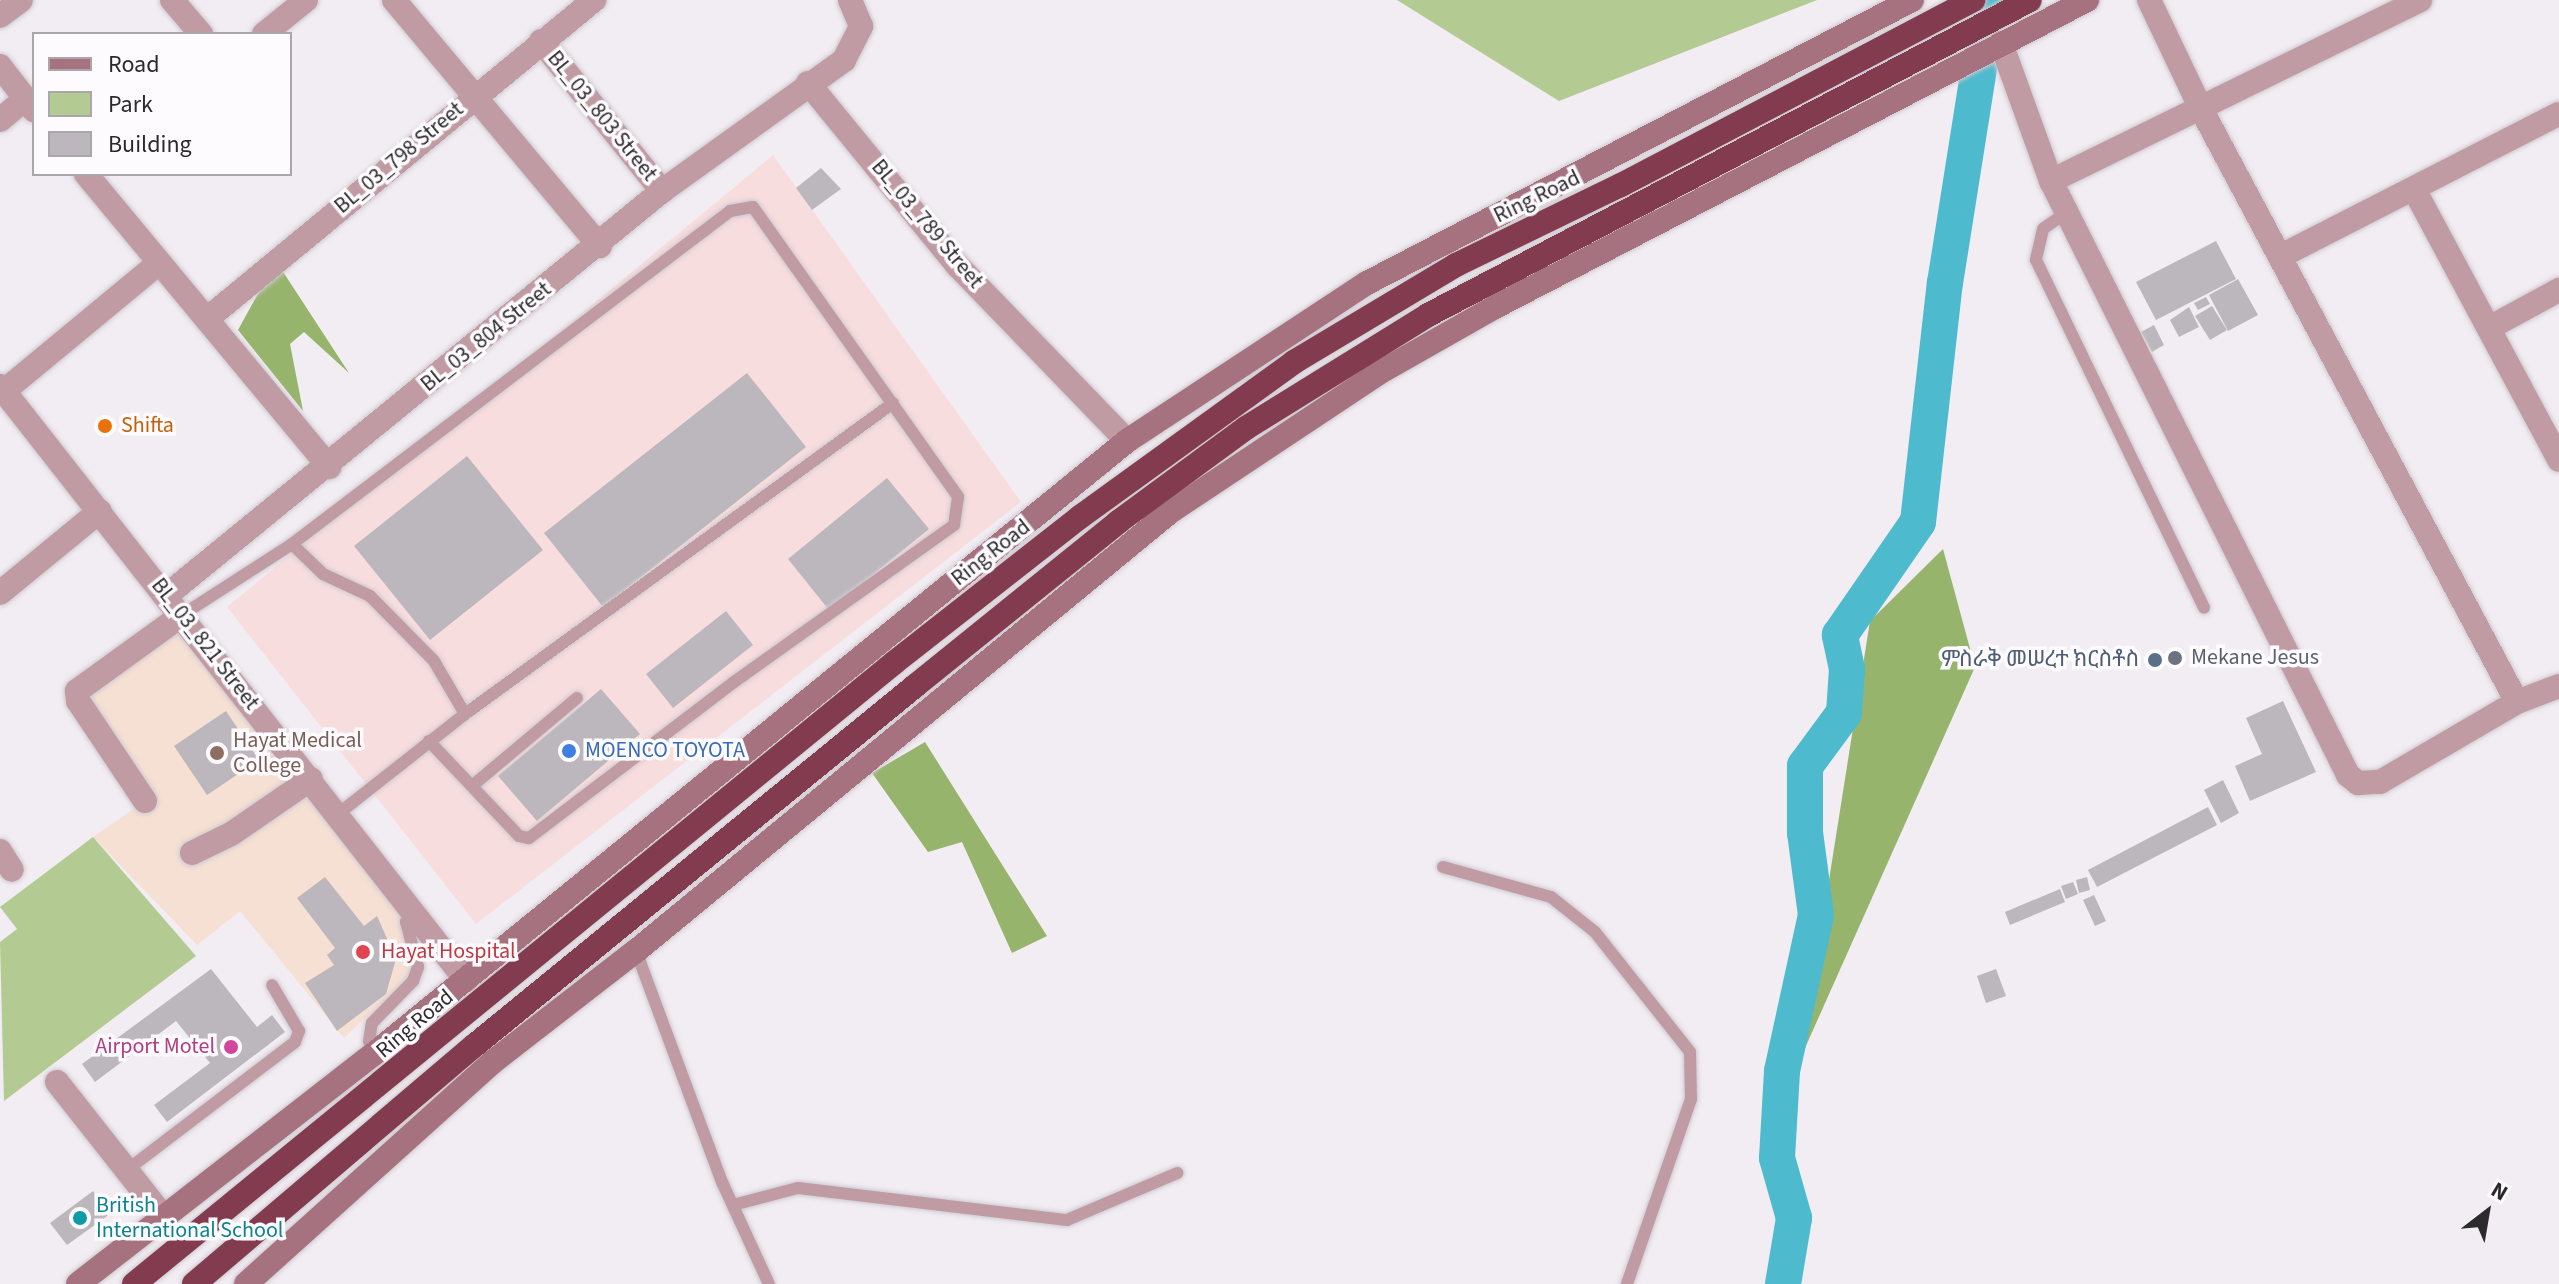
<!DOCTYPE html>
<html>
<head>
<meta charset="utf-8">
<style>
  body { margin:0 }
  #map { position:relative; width:2559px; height:1284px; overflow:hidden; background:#f2edf3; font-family:"Source Sans 3","Noto Sans Ethiopic",sans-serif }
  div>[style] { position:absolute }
  .industrial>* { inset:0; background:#f8dddf }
  .medical>* { inset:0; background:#f6e0d3 }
  .green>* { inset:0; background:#b3ca92 }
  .forest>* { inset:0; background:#97b46d }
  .river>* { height:36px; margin:-18px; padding:0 18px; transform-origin:18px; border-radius:18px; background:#4ebace }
  .building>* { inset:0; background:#bbb7bc }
  .roads { filter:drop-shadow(0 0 2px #cecacf) drop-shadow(0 0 2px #cecacf) }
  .lane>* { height:12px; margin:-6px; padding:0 6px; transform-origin:6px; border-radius:6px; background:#c19ba3 }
  .street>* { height:24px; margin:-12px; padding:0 12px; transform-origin:12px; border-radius:12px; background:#c19ba3 }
  .secondary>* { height:24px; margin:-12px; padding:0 12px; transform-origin:12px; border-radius:12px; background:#a7727f }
  .highway>* { height:24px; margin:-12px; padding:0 12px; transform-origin:12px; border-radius:12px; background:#833b50 }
  .dots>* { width:22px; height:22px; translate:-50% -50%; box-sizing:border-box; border:4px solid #fefbfe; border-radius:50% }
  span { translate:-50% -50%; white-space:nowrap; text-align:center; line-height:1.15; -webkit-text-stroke:7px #fefbfe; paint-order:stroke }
  .street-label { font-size:22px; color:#2c2a2c }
  .food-label { font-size:22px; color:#c56008 }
  .left { translate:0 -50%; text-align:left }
  .worship-label { font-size:22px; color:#5b616d }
  .service-label { font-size:22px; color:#4e5e75 }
  .right { translate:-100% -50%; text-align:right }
  .education-label { font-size:22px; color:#785e54 }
  .shop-label { font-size:22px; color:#366cbe }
  .health-label { font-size:22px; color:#be3a42 }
  .hotel-label { font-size:22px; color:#b23c85 }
  .culture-label { font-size:22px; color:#0d838f }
  .legend { position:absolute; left:32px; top:32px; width:260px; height:144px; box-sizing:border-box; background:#fefbfe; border:2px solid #aaa7aa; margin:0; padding:10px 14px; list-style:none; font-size:24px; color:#2c2a2c }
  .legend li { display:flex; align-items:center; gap:16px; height:40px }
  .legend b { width:40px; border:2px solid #aaa7aa }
  .north { position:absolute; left:2447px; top:1172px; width:80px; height:80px; -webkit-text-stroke:6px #fefbfe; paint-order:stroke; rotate:31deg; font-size:22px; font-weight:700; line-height:32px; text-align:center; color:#2c2a2c }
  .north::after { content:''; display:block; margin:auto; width:28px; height:36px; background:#2c2a2c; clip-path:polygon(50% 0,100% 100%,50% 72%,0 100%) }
</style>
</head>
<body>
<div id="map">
  <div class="industrial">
    <i style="clip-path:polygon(773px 155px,1021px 502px,476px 924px,227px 607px)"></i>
  </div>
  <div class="medical">
    <i style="clip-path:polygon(177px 628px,425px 941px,430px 958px,344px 1038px,240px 911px,197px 945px,93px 837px,145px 801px,77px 691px)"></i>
  </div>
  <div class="green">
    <i style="clip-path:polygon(1397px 0,1817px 0,1559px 101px)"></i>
    <i style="clip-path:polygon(93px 837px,196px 956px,4px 1101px,0 942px,17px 929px,0 907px)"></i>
  </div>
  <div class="forest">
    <i style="clip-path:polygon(276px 261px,349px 373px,304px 332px,290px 344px,303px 411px,238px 330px)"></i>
    <i style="clip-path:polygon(1943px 549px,1975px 667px,1801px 1057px,1870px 621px)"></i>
    <i style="clip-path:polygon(925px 742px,1047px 936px,1012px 953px,962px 842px,928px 852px,872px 773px)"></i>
  </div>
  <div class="river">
    <i style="left:1783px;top:1284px;width:67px;rotate:-80.5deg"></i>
    <i style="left:1794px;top:1218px;width:62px;rotate:-105.8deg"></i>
    <i style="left:1777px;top:1158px;width:87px;rotate:-86.7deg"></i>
    <i style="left:1782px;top:1071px;width:160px;rotate:-77.7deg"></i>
    <i style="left:1816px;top:915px;width:83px;rotate:-97.6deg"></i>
    <i style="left:1805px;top:833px;width:67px;rotate:-90deg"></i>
    <i style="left:1805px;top:766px;width:66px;rotate:-53.7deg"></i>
    <i style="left:1844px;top:713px;width:44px;rotate:-86.1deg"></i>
    <i style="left:1847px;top:669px;width:35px;rotate:-102deg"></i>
    <i style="left:1840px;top:635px;width:137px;rotate:-55.4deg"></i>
    <i style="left:1918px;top:522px;width:241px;rotate:-83.6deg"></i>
    <i style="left:1945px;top:283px;width:287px;rotate:-81deg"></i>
  </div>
  <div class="building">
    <i style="clip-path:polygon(821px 168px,841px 189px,812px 210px,796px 188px)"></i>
    <i style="clip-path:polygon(2216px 241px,2236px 279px,2156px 320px,2136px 282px)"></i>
    <i style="clip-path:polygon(2238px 279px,2258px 315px,2228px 331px,2209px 295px)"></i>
    <i style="clip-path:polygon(2206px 297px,2210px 304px,2198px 310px,2194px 303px)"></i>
    <i style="clip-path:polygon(2212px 306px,2227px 330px,2210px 340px,2195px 316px)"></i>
    <i style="clip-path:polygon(2189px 307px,2199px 327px,2179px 337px,2170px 320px)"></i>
    <i style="clip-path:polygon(2154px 325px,2164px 345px,2152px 352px,2141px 332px)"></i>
    <i style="clip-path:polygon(747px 373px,806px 447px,603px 607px,544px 533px)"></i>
    <i style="clip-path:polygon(467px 456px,543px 550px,430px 640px,354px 546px)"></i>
    <i style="clip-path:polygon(887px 478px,929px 529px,829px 610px,788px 559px)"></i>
    <i style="clip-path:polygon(726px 611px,753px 645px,673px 708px,646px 674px)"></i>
    <i style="clip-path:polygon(601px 689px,640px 734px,537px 821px,498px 776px)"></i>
    <i style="clip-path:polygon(2283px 701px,2316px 772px,2250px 801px,2235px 766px,2262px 754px,2246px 718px)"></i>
    <i style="clip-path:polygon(226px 711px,259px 760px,207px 795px,174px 746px)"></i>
    <i style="clip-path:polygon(2223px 780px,2239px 813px,2221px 823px,2204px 790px)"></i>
    <i style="clip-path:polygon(2208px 807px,2217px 825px,2097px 887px,2088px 870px)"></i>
    <i style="clip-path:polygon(325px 877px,364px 926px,377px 916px,396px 959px,386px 994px,337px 1031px,305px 983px,334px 965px,327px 955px,335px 948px,297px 898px)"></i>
    <i style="clip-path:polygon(2087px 877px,2090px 890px,2079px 893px,2076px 880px)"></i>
    <i style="clip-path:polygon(2073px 882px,2078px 894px,2066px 899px,2061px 886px)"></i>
    <i style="clip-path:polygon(2060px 889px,2065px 902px,2010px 925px,2005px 912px)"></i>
    <i style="clip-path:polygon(2094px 895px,2106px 921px,2095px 926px,2083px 900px)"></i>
    <i style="clip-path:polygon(211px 969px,257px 1027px,272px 1015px,285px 1032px,167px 1122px,154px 1105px,210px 1063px,176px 1021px,95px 1082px,82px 1064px)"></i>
    <i style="clip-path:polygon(1996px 969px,2006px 996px,1986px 1003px,1977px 976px)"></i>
    <i style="clip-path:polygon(93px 1191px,110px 1214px,67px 1245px,50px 1223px)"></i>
  </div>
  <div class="roads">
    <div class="lane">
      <i style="left:2067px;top:212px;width:29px;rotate:145deg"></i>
      <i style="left:2043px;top:229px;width:32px;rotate:103deg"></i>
      <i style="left:2036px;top:260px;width:386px;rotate:64.2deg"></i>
      <i style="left:292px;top:544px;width:43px;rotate:44.1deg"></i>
      <i style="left:323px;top:574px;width:52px;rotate:25.1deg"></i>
      <i style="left:370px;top:596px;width:91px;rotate:45.4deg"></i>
      <i style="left:434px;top:661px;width:61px;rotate:59.7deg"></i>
      <i style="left:465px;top:714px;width:160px;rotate:141.8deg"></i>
      <i style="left:182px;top:615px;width:131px;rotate:-32.8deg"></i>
      <i style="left:292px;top:544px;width:550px;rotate:-37.24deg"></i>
      <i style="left:730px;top:211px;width:23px;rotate:-10deg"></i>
      <i style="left:753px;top:207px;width:355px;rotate:54.7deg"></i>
      <i style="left:958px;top:497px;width:28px;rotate:98deg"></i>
      <i style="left:954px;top:525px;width:270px;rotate:144.5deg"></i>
      <i style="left:734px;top:682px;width:258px;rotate:142.7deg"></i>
      <i style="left:529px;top:838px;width:10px;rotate:-169deg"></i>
      <i style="left:519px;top:836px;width:131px;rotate:-133.5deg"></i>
      <i style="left:465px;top:714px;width:529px;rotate:-36deg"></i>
      <i style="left:472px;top:786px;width:137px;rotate:-40deg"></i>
      <i style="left:1443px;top:867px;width:112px;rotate:15.5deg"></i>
      <i style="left:1551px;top:897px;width:56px;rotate:38.5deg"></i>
      <i style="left:1595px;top:932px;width:153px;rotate:51.6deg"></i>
      <i style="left:1690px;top:1052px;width:47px;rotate:88.8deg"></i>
      <i style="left:1691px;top:1099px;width:196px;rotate:109.1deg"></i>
      <i style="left:636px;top:951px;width:246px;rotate:69.6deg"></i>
      <i style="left:722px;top:1182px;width:112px;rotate:65.3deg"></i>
      <i style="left:375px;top:1053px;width:13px;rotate:-117deg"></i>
      <i style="left:369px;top:1041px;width:18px;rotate:-81deg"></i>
      <i style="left:372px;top:1023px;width:59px;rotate:-45.7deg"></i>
      <i style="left:413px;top:981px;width:15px;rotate:-70deg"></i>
      <i style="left:418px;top:967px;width:47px;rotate:-104.9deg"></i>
      <i style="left:406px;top:922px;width:12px;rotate:-48deg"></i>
      <i style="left:127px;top:1170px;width:211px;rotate:-37.3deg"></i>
      <i style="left:295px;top:1042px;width:12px;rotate:-70deg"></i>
      <i style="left:299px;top:1031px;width:53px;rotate:-120.4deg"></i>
      <i style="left:733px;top:1205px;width:67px;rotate:-14.7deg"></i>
      <i style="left:798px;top:1188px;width:271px;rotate:6.8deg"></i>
      <i style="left:1067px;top:1220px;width:120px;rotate:-23.1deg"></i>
    </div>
    <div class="street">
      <i style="left:172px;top:0;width:45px;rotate:49.5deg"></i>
      <i style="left:394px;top:0;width:321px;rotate:50.1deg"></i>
      <i style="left:2149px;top:0;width:116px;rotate:64.5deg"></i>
      <i style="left:2199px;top:105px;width:676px;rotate:61.96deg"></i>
      <i style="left:0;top:16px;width:26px;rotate:-37deg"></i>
      <i style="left:264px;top:34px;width:54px;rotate:-39deg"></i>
      <i style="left:541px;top:41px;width:193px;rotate:51.1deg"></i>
      <i style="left:2001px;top:43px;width:147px;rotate:70.1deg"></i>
      <i style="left:2051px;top:181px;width:664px;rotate:63.43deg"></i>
      <i style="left:2348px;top:775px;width:13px;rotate:39deg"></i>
      <i style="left:2358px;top:783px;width:22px;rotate:-3deg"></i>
      <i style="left:2380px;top:782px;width:159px;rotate:-30.3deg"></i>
      <i style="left:2517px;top:702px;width:45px;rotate:-20.9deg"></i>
      <i style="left:0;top:66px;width:56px;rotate:52.3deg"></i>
      <i style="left:808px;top:83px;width:237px;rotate:50.7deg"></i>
      <i style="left:958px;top:266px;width:243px;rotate:46deg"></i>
      <i style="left:0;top:120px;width:33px;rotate:-40deg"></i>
      <i style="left:86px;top:174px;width:381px;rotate:50.3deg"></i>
      <i style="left:2051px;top:181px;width:411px;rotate:-26.1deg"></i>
      <i style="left:2415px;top:191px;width:305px;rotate:61.8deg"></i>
      <i style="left:2281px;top:256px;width:312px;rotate:-27.1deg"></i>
      <i style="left:207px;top:319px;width:502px;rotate:-39.5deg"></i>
      <i style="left:2489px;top:328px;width:80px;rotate:-28.5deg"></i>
      <i style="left:0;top:386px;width:755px;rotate:51.89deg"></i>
      <i style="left:4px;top:391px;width:201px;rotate:-39.6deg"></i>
      <i style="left:0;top:593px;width:129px;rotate:-39.4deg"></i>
      <i style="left:167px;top:595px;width:639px;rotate:-39.22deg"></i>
      <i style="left:662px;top:191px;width:224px;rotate:-35.7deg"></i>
      <i style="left:844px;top:60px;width:38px;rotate:-63deg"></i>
      <i style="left:861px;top:26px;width:28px;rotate:-113deg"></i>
      <i style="left:145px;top:801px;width:120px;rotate:-123.8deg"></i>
      <i style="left:78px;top:701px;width:10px;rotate:-96deg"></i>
      <i style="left:77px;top:691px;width:130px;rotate:-35.9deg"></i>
      <i style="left:0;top:851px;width:22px;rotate:58deg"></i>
      <i style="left:192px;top:853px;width:43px;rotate:-26deg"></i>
      <i style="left:231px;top:834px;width:97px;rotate:-34.5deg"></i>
      <i style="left:57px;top:1082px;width:171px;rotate:51.7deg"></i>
    </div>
    <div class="secondary">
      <i style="left:78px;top:1284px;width:376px;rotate:-37.9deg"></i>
      <i style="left:375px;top:1053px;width:970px;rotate:-39.14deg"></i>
      <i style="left:1127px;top:441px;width:287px;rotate:-33.4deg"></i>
      <i style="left:1367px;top:283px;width:614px;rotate:-27.44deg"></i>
      <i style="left:246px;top:1284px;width:334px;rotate:-42deg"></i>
      <i style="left:494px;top:1061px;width:180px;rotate:-37.8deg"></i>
      <i style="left:636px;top:951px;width:693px;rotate:-39.43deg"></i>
      <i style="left:1171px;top:511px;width:247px;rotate:-33.6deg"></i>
      <i style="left:1377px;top:374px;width:136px;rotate:-29.6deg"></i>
      <i style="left:1495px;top:307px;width:667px;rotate:-27.41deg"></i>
    </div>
    <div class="highway">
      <i style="left:134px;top:1284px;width:983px;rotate:-39.26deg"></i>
      <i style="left:895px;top:662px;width:235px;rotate:-38.1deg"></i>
      <i style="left:1080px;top:517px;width:264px;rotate:-35.9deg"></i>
      <i style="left:1294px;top:362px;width:189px;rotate:-30.9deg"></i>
      <i style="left:1456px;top:265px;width:183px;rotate:-25.9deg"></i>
      <i style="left:1621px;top:185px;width:398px;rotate:-27.7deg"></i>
      <i style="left:194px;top:1284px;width:369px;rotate:-40.4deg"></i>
      <i style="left:475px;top:1045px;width:568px;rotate:-39.21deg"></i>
      <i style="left:915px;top:686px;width:261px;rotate:-38.9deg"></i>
      <i style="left:1118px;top:522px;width:159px;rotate:-36.3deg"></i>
      <i style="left:1246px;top:428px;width:214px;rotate:-31.8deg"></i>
      <i style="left:1428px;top:315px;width:679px;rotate:-27.62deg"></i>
    </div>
  </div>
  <div class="dots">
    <i style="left:105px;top:426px;background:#e8710a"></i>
    <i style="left:2175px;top:658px;background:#6b7280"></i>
    <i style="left:2155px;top:660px;background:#5c6f8a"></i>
    <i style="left:569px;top:751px;background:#3f7fe0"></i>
    <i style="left:217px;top:753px;background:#8d6e63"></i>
    <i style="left:363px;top:952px;background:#e0444e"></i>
    <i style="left:231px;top:1047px;background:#d1479c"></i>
    <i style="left:80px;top:1218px;background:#0f9aa8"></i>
  </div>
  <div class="street-label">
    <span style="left:602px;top:116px;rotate:51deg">BL_03_803 Street</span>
    <span style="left:399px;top:158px;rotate:-40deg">BL_03_798 Street</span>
    <span style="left:1537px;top:197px;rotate:-26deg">Ring Road</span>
    <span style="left:927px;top:224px;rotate:50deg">BL_03_789 Street</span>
    <span style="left:486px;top:337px;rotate:-39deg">BL_03_804 Street</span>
    <span style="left:991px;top:553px;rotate:-38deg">Ring Road</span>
    <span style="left:205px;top:644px;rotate:52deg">BL_03_821 Street</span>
    <span style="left:415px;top:1024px;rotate:-40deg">Ring Road</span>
  </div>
  <div class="food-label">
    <span class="left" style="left:121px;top:426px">Shifta</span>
  </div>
  <div class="worship-label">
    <span class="left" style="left:2191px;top:658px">Mekane Jesus</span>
  </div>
  <div class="service-label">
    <span class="right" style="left:2139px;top:660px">ምስራቅ መሠረተ ክርስቶስ</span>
  </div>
  <div class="education-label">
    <span class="left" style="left:233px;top:753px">Hayat Medical<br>College</span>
  </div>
  <div class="shop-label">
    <span class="left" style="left:585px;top:751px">MOENCO TOYOTA</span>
  </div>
  <div class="health-label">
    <span class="left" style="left:381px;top:952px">Hayat Hospital</span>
  </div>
  <div class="hotel-label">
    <span class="right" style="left:215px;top:1047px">Airport Motel</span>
  </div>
  <div class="culture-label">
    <span class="left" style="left:96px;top:1218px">British<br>International School</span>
  </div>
  <ul class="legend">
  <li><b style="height:10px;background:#a7727f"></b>Road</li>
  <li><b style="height:22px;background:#b3ca92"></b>Park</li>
  <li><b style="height:22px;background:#bbb7bc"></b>Building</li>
  </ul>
  <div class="north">N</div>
</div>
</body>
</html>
